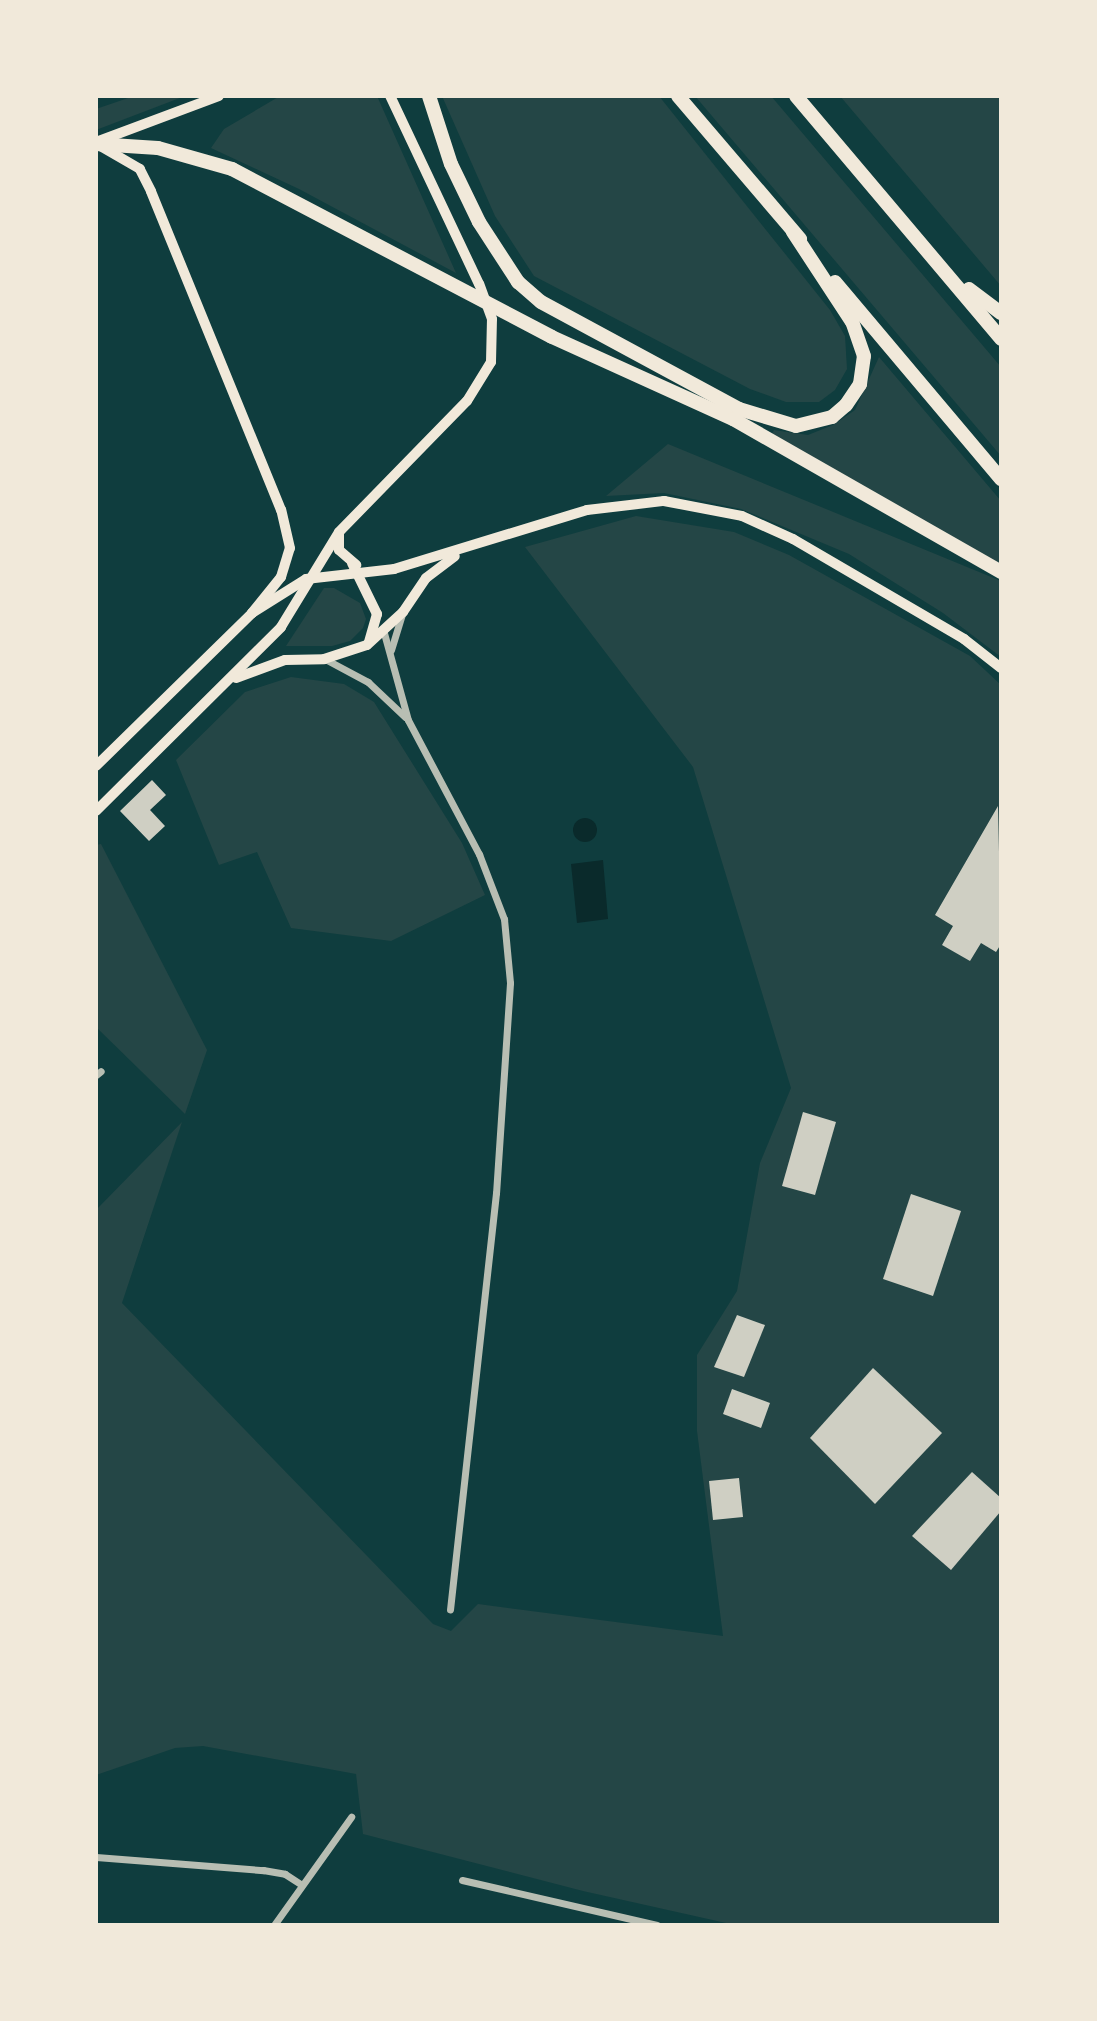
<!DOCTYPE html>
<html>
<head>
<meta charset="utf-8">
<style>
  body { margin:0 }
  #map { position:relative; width:1097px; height:2021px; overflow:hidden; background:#0f3d3e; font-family:Georgia,serif }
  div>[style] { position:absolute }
  .green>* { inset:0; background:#244646 }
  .water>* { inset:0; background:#0a2a2b }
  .round { border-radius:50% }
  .building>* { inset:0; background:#cfcfc3 }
  .minor>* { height:7px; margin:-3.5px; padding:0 3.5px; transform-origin:3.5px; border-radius:3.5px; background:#b8beb3 }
  .secondary>* { height:10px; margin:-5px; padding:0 5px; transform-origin:5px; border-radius:5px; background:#f1e9da }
  .primary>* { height:10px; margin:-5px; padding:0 5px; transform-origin:5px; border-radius:5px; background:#f1e9da }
  .motorway>* { height:14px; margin:-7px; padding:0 7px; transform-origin:7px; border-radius:7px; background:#f1e9da }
  span { translate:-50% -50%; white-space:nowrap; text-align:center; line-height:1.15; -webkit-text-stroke:6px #f1e9da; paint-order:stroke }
  .frame { position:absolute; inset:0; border:98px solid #f1e9da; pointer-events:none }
</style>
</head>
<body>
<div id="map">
  <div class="green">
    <i style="clip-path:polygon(134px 96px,185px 96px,96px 130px,96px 109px)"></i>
    <i style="clip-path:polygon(280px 96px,377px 96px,456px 273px,299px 189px,211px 148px,224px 129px)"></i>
    <i style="clip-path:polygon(442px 96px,659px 96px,830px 310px,845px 336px,847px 369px,835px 390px,819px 402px,786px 402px,750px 389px,534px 276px,495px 216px)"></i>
    <i style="clip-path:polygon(695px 96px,771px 96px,1001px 367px,1001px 456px)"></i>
    <i style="clip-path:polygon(840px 96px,1001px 96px,1001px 286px)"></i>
    <i style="clip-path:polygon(879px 357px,1001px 501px,1001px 566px,770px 438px,774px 430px,808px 435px,833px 425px,855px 410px)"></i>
    <i style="clip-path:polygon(668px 444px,1001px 581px,1001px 657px,943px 613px,849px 554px,741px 509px,664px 493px,606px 496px)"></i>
    <i style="clip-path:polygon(636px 516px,734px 532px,789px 555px,970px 656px,1001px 685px,1001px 1925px,735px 1925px,583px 1891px,363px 1834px,356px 1774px,203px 1746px,175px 1748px,96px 1775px,96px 1210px,182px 1122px,122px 1303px,433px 1624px,451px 1631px,478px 1604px,723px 1636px,697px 1431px,697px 1355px,737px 1291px,760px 1163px,791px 1088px,693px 767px,525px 547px)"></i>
    <i style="clip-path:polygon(324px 588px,334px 588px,360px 603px,366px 619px,363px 628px,350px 641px,332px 646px,286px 646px)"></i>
    <i style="clip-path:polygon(291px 677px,344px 684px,374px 702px,462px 843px,485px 895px,391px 941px,291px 928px,257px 852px,219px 865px,176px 760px,245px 692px)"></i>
    <i style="clip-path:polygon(101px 844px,207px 1050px,185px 1114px,96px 1027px,96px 845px)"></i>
  </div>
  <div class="water">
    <i class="round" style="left:573px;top:818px;width:24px;height:24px"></i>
    <i style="clip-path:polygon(603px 860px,608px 919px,577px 923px,571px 864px)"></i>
  </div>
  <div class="building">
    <i style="clip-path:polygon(152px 780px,166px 795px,150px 810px,165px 826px,149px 841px,120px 811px)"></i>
    <i style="clip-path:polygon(998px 806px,1001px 944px,996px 952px,981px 943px,970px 961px,942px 945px,953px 926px,935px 915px)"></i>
    <i style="clip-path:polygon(803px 1112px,836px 1122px,815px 1195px,782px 1186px)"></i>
    <i style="clip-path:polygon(911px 1194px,961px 1211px,933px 1296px,883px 1279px)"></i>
    <i style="clip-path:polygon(737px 1315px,765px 1325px,744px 1377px,714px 1367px)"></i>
    <i style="clip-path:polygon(873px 1368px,942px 1433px,875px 1504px,810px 1438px)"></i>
    <i style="clip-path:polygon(732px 1389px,770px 1403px,761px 1428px,723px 1414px)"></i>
    <i style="clip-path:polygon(972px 1472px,1001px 1498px,1001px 1511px,951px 1570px,912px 1536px)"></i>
    <i style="clip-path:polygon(739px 1478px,743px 1517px,713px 1520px,709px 1481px)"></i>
  </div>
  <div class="minor">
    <i style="left:384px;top:633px;width:90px;rotate:74.6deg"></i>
    <i style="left:408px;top:720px;width:152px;rotate:62.1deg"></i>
    <i style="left:479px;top:854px;width:70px;rotate:69deg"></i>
    <i style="left:504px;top:919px;width:64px;rotate:84.6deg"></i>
    <i style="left:510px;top:983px;width:210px;rotate:93.8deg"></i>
    <i style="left:496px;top:1193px;width:419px;rotate:96.3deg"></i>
    <i style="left:391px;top:650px;width:37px;rotate:-73deg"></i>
    <i style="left:325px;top:659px;width:49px;rotate:28.1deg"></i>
    <i style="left:368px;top:682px;width:51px;rotate:43.4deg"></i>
    <i style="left:96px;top:1075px;width:6px;rotate:-39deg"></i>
    <i style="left:96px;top:1857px;width:168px;rotate:4.5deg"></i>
    <i style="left:263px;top:1870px;width:22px;rotate:10deg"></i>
    <i style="left:285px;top:1874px;width:20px;rotate:33deg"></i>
    <i style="left:462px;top:1880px;width:200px;rotate:13deg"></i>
    <i style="left:274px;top:1925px;width:133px;rotate:-54.5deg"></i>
  </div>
  <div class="secondary">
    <i style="left:339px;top:534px;width:16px;rotate:90deg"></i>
    <i style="left:339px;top:550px;width:23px;rotate:41deg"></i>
    <i style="left:352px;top:563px;width:57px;rotate:63.9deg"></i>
    <i style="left:377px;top:614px;width:29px;rotate:106deg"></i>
    <i style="left:252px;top:613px;width:64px;rotate:-32.2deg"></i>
    <i style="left:306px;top:579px;width:89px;rotate:-6.5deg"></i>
    <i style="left:394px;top:569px;width:202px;rotate:-17deg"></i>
    <i style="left:587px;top:510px;width:78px;rotate:-6.7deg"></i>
    <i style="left:664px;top:501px;width:79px;rotate:10.9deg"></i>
    <i style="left:742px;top:516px;width:56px;rotate:24.3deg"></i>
    <i style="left:793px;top:539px;width:198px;rotate:30.3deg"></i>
    <i style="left:964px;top:639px;width:47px;rotate:38.1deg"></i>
    <i style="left:236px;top:678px;width:52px;rotate:-20.2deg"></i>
    <i style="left:285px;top:660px;width:39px;rotate:-1deg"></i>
    <i style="left:324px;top:659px;width:45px;rotate:-18deg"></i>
    <i style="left:367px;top:645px;width:49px;rotate:-42.5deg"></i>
    <i style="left:403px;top:612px;width:41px;rotate:-55.9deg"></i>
    <i style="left:426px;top:578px;width:36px;rotate:-37deg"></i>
    <i style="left:96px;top:766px;width:219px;rotate:-44.4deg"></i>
    <i style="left:252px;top:613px;width:46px;rotate:-51.1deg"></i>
    <i style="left:281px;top:577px;width:30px;rotate:-73deg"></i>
    <i style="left:290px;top:548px;width:39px;rotate:-103deg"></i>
    <i style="left:281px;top:510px;width:344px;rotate:-112.2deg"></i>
    <i style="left:151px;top:191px;width:25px;rotate:-117deg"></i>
    <i style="left:140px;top:169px;width:44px;rotate:-149.9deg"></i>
    <i style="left:96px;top:811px;width:261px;rotate:-44.8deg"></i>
    <i style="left:281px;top:627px;width:111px;rotate:-58.6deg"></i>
    <i style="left:339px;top:532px;width:183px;rotate:-45.7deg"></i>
    <i style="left:467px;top:401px;width:46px;rotate:-58.4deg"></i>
    <i style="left:491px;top:362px;width:43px;rotate:-88.7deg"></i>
    <i style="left:492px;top:319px;width:37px;rotate:-110deg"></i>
    <i style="left:479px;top:284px;width:208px;rotate:-115.3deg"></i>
  </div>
  <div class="primary">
    <i style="left:96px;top:142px;width:131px;rotate:-20.5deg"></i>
  </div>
  <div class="motorway">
    <i style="left:429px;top:96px;width:71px;rotate:72.1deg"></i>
    <i style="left:451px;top:164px;width:64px;rotate:64.2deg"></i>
    <i style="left:479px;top:222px;width:72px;rotate:57deg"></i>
    <i style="left:518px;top:282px;width:30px;rotate:41deg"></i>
    <i style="left:541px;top:302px;width:225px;rotate:28.4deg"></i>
    <i style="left:739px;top:409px;width:59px;rotate:16.6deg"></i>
    <i style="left:796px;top:426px;width:37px;rotate:-14deg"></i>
    <i style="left:832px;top:417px;width:18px;rotate:-41deg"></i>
    <i style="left:846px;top:405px;width:25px;rotate:-56deg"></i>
    <i style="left:860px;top:384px;width:28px;rotate:-82deg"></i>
    <i style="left:864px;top:356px;width:36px;rotate:-109deg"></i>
    <i style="left:852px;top:322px;width:108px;rotate:-123.2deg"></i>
    <i style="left:678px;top:96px;width:188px;rotate:49.5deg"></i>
    <i style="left:796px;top:96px;width:318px;rotate:49.8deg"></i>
    <i style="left:96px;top:144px;width:62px;rotate:3.7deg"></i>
    <i style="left:158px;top:148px;width:77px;rotate:15.8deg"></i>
    <i style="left:232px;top:169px;width:361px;rotate:27.7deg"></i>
    <i style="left:552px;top:337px;width:199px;rotate:24.4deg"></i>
    <i style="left:733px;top:419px;width:309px;rotate:29.7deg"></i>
    <i style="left:835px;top:282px;width:258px;rotate:49.9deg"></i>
    <i style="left:969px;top:289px;width:40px;rotate:37deg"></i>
  </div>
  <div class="frame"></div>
</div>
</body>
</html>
